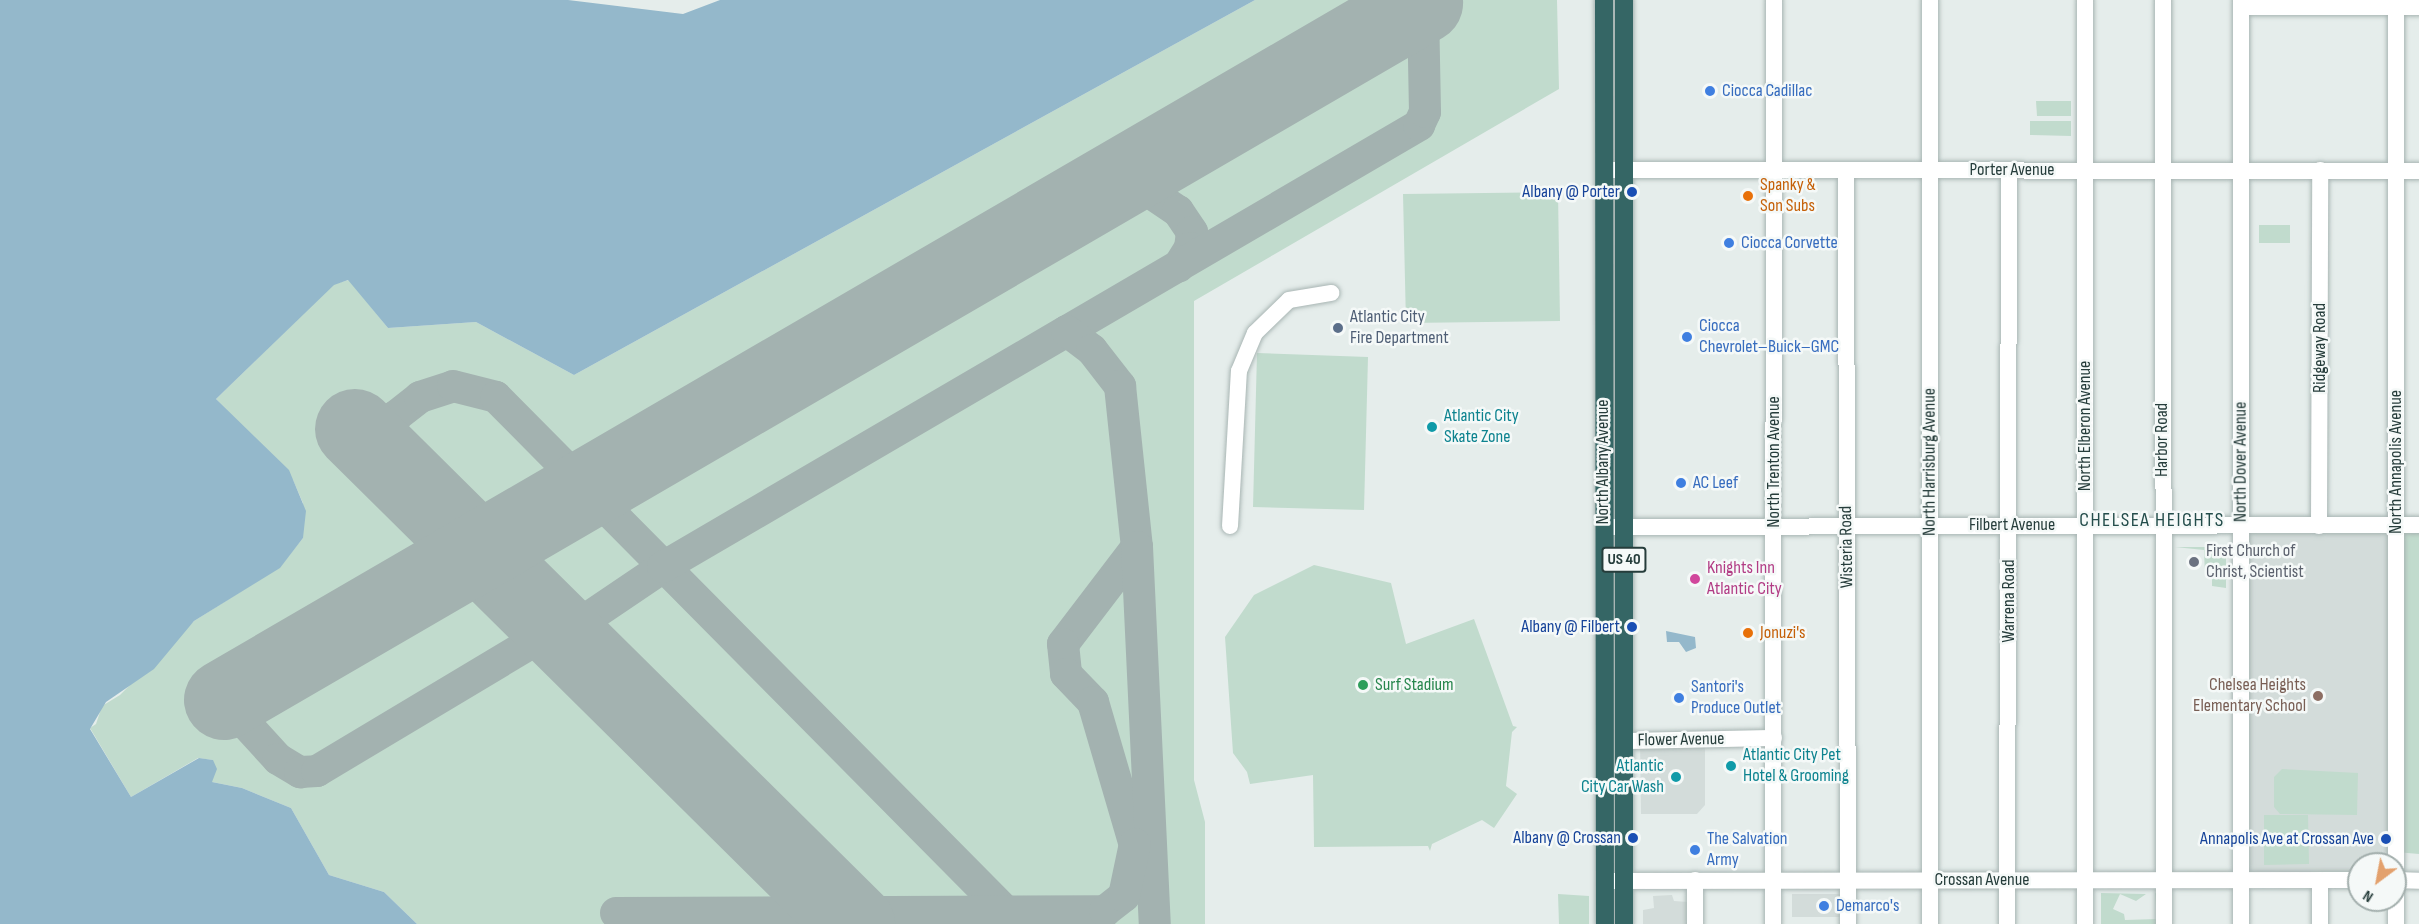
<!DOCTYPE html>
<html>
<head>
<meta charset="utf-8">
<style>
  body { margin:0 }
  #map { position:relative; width:2419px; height:924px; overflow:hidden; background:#e5edeb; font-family:"Sofia Sans Condensed",sans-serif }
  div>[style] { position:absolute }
  .built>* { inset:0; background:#d3dcda }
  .green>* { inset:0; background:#c1dbcd }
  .water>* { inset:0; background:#94b8cb }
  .taxiway>* { height:32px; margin:-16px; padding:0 16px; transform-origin:16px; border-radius:16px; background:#a3b2b0 }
  .runway>* { height:80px; margin:-40px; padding:0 40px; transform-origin:40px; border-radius:40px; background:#a3b2b0 }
  .roads { filter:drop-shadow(0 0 2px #a8b5b3) drop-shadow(0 0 2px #a8b5b3) }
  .minor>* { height:16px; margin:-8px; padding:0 8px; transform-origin:8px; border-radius:8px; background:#fff }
  .highway>* { height:18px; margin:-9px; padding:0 9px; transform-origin:9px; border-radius:9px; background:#356665 }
  .dots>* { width:16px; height:16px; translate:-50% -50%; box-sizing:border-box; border:3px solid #f5f9f8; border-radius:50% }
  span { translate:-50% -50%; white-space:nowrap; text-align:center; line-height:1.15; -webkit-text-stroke:5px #f5f9f8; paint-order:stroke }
  .shield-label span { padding:2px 4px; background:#f5f9f8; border:2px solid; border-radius:4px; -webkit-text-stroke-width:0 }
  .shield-label { font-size:16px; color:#263d3b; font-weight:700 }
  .shop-label { font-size:18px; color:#366cbe }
  .left { translate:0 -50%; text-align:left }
  .street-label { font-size:18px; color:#263d3b }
  .food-label { font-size:18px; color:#c56008 }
  .transit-label { font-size:18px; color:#164399 }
  .right { translate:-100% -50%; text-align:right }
  .service-label { font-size:18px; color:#4e5e75 }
  .culture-label { font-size:18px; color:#0d838f }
  .worship-label { font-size:18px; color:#5b616d }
  .hotel-label { font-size:18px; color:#b23c85 }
  .leisure-label { font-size:18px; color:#27864d }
  .education-label { font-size:18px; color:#785e54 }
  .neighbourhood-label { font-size:20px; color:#244d4b; letter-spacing:1.5px }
  .north { position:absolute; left:2347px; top:852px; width:60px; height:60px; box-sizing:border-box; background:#f5f9f8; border:2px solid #a2aeac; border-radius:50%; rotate:212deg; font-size:16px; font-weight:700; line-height:24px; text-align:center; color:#263d3b }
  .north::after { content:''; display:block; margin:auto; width:21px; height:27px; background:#e3a16d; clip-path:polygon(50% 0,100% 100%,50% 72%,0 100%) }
</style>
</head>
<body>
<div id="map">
  <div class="built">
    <i style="clip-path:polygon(2241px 525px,2395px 525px,2395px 864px,2359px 864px,2359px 880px,2240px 880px)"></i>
    <i style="clip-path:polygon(1705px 739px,1705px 805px,1697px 814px,1641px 814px,1640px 740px)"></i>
    <i style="clip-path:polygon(1792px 894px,1843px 894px,1843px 917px,1792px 917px)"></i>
    <i style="clip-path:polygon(1672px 895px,1674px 901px,1688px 902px,1688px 924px,1643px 924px,1643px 910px,1654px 908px,1653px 896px)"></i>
  </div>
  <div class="green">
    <i style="clip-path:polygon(1255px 0,1557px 0,1559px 89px,1194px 301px,1194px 780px,1205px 822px,1205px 924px,417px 924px,384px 892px,329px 875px,291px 808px,242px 788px,212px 782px,213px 760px,198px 758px,131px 797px,90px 728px,96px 724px,102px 706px,120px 695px,194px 621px,280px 567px,303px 538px,303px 503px,293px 480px,216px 399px,334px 284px,349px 280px,388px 328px,476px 322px,574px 375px)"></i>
    <i style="clip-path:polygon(2036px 101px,2071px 101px,2071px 116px,2037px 116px)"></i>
    <i style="clip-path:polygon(2030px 121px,2071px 121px,2071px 136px,2030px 135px)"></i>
    <i style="clip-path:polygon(1558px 192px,1560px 321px,1406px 323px,1403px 194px)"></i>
    <i style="clip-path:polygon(2259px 225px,2290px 225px,2290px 243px,2259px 243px)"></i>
    <i style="clip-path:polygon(1257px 353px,1368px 357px,1364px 510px,1253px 507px)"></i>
    <i style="clip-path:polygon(2395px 525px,2419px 525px,2419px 854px,2396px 852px)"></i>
    <i style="clip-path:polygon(2175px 547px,2226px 547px,2226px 588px,2212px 586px,2212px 576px,2205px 576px,2204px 550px)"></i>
    <i style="clip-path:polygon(1314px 565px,1391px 583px,1406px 644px,1474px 619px,1513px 726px,1517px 727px,1512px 732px,1506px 786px,1517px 794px,1494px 828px,1482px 820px,1432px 844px,1430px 851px,1428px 846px,1314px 847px,1313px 775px,1250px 784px,1247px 772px,1233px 753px,1225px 637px,1254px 595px)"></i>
    <i style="clip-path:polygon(2282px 769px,2358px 773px,2357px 815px,2280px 814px,2274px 807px,2274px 777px)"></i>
    <i style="clip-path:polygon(2264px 815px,2308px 815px,2309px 864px,2264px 865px)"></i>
    <i style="clip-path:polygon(2101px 893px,2146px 894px,2136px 901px,2120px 894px,2113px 909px,2124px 914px,2125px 920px,2157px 919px,2155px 893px,2160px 893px,2159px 924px,2101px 924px)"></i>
    <i style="clip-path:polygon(1558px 894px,1589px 896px,1589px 924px,1559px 924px)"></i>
  </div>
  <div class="water">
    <i style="clip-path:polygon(0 0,568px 0,683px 14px,720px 0,1255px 0,574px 375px,476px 322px,388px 328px,348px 280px,334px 285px,216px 399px,289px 470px,306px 511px,303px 538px,280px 568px,194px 621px,154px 669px,106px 702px,90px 729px,131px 797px,199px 758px,213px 760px,217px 769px,212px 782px,242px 788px,291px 808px,329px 875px,384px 892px,417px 924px,0 924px)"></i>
    <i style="clip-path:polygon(1666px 631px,1695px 637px,1696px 648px,1686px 652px,1679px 642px,1667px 642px)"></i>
  </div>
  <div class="taxiway">
    <i style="left:1101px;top:190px;width:24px;rotate:-12deg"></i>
    <i style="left:1124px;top:185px;width:21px;rotate:11deg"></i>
    <i style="left:1145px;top:189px;width:40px;rotate:34deg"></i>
    <i style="left:1178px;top:211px;width:25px;rotate:56deg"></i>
    <i style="left:1192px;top:232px;width:16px;rotate:97deg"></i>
    <i style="left:1190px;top:248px;width:22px;rotate:122deg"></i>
    <i style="left:1067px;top:331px;width:408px;rotate:-30.3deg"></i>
    <i style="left:1419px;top:125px;width:14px;rotate:-65deg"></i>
    <i style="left:1425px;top:112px;width:109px;rotate:-91.1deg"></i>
    <i style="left:381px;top:454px;width:41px;rotate:-68.5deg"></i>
    <i style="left:396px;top:416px;width:31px;rotate:-38deg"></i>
    <i style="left:420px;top:397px;width:35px;rotate:-18deg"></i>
    <i style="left:453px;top:386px;width:44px;rotate:14.3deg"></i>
    <i style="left:496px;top:397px;width:742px;rotate:45.27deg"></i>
    <i style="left:1137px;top:547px;width:122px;rotate:127.3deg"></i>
    <i style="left:1063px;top:644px;width:30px;rotate:84deg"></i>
    <i style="left:1066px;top:674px;width:39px;rotate:46deg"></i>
    <i style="left:1093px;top:702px;width:160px;rotate:73.7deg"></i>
    <i style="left:224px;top:700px;width:80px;rotate:47.5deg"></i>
    <i style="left:278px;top:759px;width:26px;rotate:31deg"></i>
    <i style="left:300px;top:772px;width:17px;rotate:-3deg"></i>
    <i style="left:317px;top:771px;width:279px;rotate:-30.9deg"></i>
    <i style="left:556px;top:628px;width:17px"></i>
    <i style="left:573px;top:628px;width:109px;rotate:-34.1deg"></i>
    <i style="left:663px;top:567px;width:468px;rotate:-30.3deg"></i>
    <i style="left:1067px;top:331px;width:31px;rotate:37deg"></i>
    <i style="left:1092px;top:350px;width:46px;rotate:52.1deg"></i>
    <i style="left:1120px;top:386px;width:162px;rotate:84deg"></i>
    <i style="left:1137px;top:547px;width:377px;rotate:87.3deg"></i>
    <i style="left:616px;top:913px;width:489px;rotate:-0.2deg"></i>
    <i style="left:1105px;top:911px;width:24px;rotate:-38deg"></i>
    <i style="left:1124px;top:896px;width:53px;rotate:-78.1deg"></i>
  </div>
  <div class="runway">
    <i style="left:355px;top:429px;width:704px;rotate:44.71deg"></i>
    <i style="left:224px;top:700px;width:1387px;rotate:-30.17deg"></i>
  </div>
  <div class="roads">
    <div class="minor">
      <i style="left:2085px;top:0;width:924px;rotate:90deg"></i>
      <i style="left:2163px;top:0;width:924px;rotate:89.94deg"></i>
      <i style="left:2241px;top:7px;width:178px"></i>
      <i style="left:1610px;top:170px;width:809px;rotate:0.07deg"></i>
      <i style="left:1846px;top:170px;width:754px;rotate:89.85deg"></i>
      <i style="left:1230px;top:526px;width:155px;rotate:-86.7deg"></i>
      <i style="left:1239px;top:371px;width:41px;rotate:-67.2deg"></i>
      <i style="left:1255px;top:333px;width:47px;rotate:-44.1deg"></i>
      <i style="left:1289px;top:300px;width:43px;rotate:-9.5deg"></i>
      <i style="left:2319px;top:526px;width:356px;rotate:-89.8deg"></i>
      <i style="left:1606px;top:527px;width:813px;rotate:-0.14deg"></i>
      <i style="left:1625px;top:741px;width:149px;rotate:-1.2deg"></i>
      <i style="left:1695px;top:880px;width:44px;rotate:90deg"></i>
      <i style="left:2320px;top:880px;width:44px;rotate:90deg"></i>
      <i style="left:2395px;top:880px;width:24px;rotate:2deg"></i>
      <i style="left:1605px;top:881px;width:754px;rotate:-0.08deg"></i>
      <i style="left:1773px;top:924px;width:924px;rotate:-89.94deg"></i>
      <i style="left:1930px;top:924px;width:924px;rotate:-90deg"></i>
      <i style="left:2007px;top:924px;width:753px;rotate:-89.85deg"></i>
      <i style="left:2241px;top:924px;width:924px;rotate:-90deg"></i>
      <i style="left:2396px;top:924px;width:924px;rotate:-90deg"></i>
    </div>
    <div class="highway">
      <i style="left:1604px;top:0;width:924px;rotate:89.94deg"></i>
      <i style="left:1624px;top:0;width:924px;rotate:90deg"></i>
    </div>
  </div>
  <div class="dots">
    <i style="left:1710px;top:91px;background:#3f7fe0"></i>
    <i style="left:1632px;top:192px;background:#1a4fb4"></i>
    <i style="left:1748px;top:196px;background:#e8710a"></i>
    <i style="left:1729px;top:243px;background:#3f7fe0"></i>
    <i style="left:1338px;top:328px;background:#5c6f8a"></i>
    <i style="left:1687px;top:337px;background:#3f7fe0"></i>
    <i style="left:1432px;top:427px;background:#0f9aa8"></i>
    <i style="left:1681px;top:483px;background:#3f7fe0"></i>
    <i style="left:2194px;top:562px;background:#6b7280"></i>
    <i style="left:1695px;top:579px;background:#d1479c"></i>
    <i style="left:1632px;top:627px;background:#1a4fb4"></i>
    <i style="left:1748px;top:633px;background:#e8710a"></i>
    <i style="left:1363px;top:685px;background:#2e9e5b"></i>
    <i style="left:2318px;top:696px;background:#8d6e63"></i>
    <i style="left:1679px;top:698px;background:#3f7fe0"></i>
    <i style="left:1731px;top:766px;background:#0f9aa8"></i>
    <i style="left:1676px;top:777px;background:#0f9aa8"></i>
    <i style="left:1633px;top:838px;background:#1a4fb4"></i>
    <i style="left:2386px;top:839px;background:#1a4fb4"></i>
    <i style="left:1695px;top:850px;background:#3f7fe0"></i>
    <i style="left:1824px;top:906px;background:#3f7fe0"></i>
  </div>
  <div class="shield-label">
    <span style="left:1624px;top:560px">US 40</span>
  </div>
  <div class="shop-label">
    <span class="left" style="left:1722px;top:91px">Ciocca Cadillac</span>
    <span class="left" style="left:1741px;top:243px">Ciocca Corvette</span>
    <span class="left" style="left:1699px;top:337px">Ciocca<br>Chevrolet–Buick–GMC</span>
    <span class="left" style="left:1693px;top:483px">AC Leef</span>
    <span class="left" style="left:1691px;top:698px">Santori's<br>Produce Outlet</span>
    <span class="left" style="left:1707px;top:850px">The Salvation<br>Army</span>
    <span class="left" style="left:1836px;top:906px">Demarco's</span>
  </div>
  <div class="street-label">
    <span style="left:2012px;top:170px">Porter Avenue</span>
    <span style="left:2320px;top:348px;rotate:-90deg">Ridgeway Road</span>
    <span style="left:2085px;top:426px;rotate:-90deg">North Elberon Avenue</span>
    <span style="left:2162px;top:440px;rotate:-90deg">Harbor Road</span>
    <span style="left:1603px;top:462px;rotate:-90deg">North Albany Avenue</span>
    <span style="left:1774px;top:462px;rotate:-90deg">North Trenton Avenue</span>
    <span style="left:1930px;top:462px;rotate:-90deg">North Harrisburg Avenue</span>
    <span style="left:2241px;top:462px;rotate:-90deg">North Dover Avenue</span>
    <span style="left:2396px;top:462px;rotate:-90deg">North Annapolis Avenue</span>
    <span style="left:2012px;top:525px">Filbert Avenue</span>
    <span style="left:1847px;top:547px;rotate:-91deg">Wisteria Road</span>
    <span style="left:2009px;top:601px;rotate:-90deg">Warrena Road</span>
    <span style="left:1681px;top:740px;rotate:-1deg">Flower Avenue</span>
    <span style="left:1982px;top:880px">Crossan Avenue</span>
  </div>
  <div class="food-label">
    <span class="left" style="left:1760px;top:196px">Spanky &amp;<br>Son Subs</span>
    <span class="left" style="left:1760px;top:633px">Jonuzi's</span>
  </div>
  <div class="transit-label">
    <span class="right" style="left:1620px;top:192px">Albany @ Porter</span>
    <span class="right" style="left:1620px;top:627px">Albany @ Filbert</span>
    <span class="right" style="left:1621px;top:838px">Albany @ Crossan</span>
    <span class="right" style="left:2374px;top:839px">Annapolis Ave at Crossan Ave</span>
  </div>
  <div class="service-label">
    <span class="left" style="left:1350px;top:328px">Atlantic City<br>Fire Department</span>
  </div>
  <div class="culture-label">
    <span class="left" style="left:1444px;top:427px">Atlantic City<br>Skate Zone</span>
    <span class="left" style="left:1743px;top:766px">Atlantic City Pet<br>Hotel &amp; Grooming</span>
    <span class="right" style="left:1664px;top:777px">Atlantic<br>City Car Wash</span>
  </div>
  <div class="worship-label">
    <span class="left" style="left:2206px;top:562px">First Church of<br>Christ, Scientist</span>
  </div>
  <div class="hotel-label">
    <span class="left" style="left:1707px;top:579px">Knights Inn<br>Atlantic City</span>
  </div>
  <div class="leisure-label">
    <span class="left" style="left:1375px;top:685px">Surf Stadium</span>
  </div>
  <div class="education-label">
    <span class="right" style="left:2306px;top:696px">Chelsea Heights<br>Elementary School</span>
  </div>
  <div class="neighbourhood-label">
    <span style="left:2152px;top:520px">CHELSEA HEIGHTS</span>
  </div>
  <div class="north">N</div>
</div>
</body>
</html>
